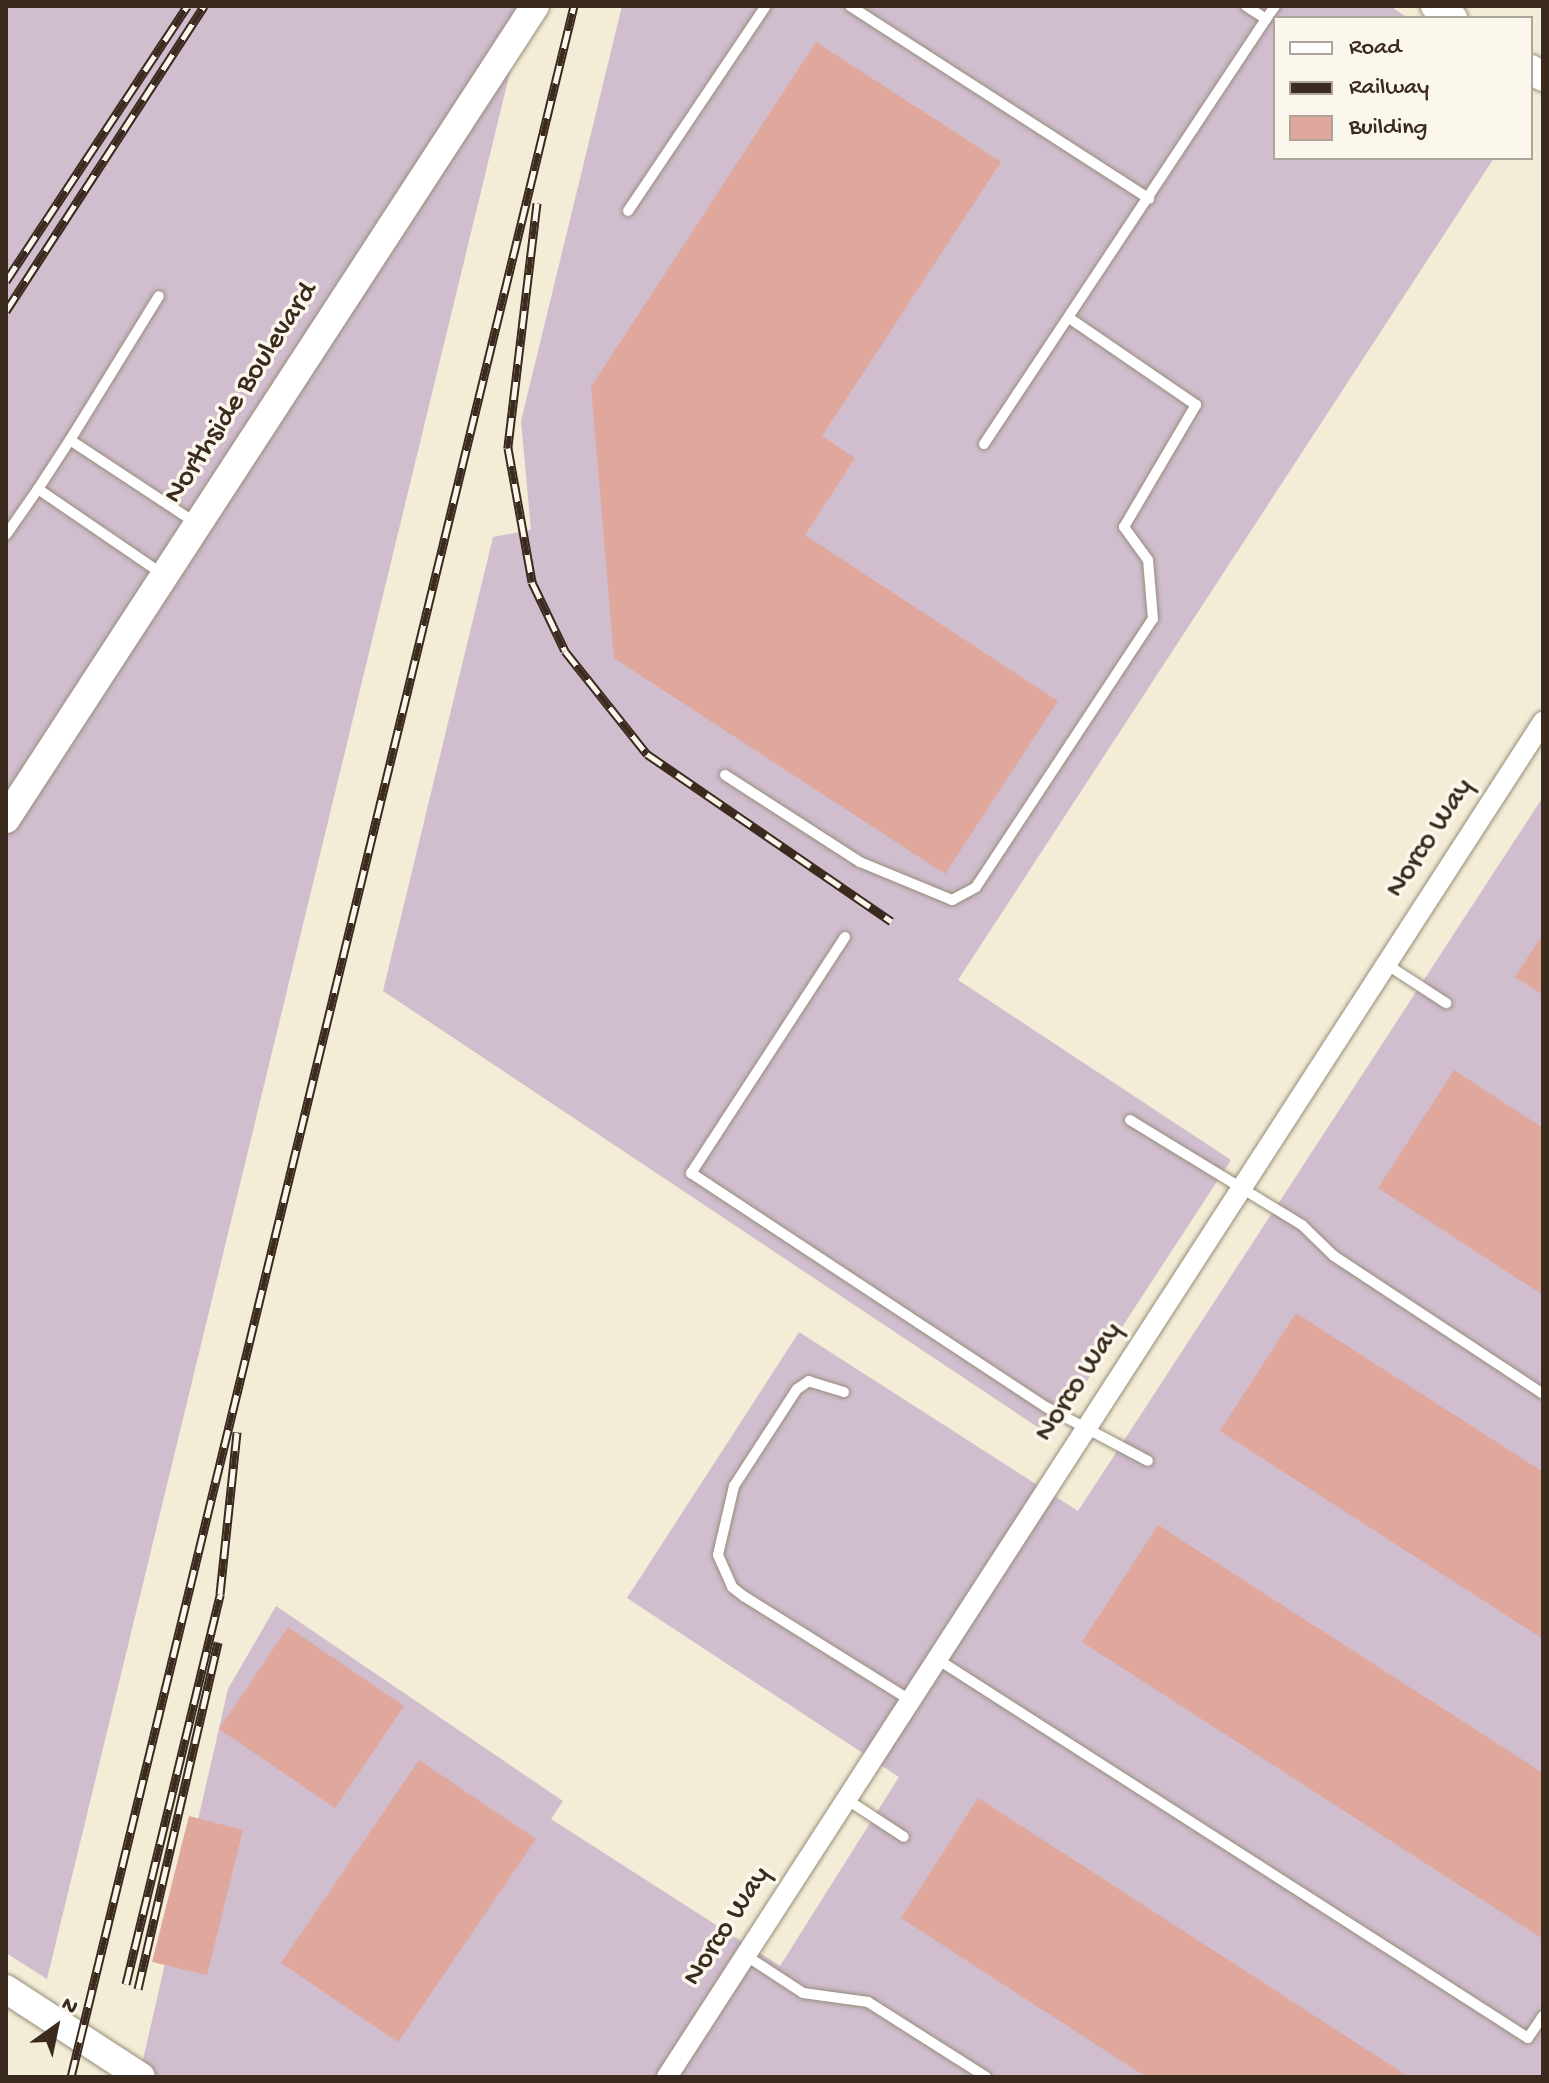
<!DOCTYPE html>
<html>
<head>
<meta charset="utf-8">
<style>
  body { margin:0 }
  #map { position:relative; width:1549px; height:2083px; overflow:hidden; background:#f3edd7; font-family:"Gochi Hand",sans-serif }
  div>[style] { position:absolute }
  .industrial>* { inset:0; background:#d0bdce }
  .building>* { inset:0; background:#e0a89c }
  .roads { filter:drop-shadow(0 0 2px #978c7a) drop-shadow(0 0 2px #978c7a) }
  .lane>* { height:10px; margin:-5px; padding:0 5px; transform-origin:5px; border-radius:5px; background:#fff }
  .street>* { height:20px; margin:-10px; padding:0 10px; transform-origin:10px; border-radius:10px; background:#fff }
  .secondary>* { height:28px; margin:-14px; padding:0 14px; transform-origin:14px; border-radius:14px; background:#fff }
  .rail>* { height:9px; margin-top:-4.5px; transform-origin:0; background:repeating-linear-gradient(90deg,#fbf7ec 0 18px,#3b2a1e 0 36px); box-sizing:border-box; border-block:2px solid #3b2a1e }
  span { translate:-50% -50%; white-space:nowrap; text-align:center; line-height:1.15; -webkit-text-stroke:7px #fbf7ec; paint-order:stroke }
  .street-label { font-size:30px; color:#3b2a1e }
  .frame { position:absolute; inset:0; border:8px solid #3b2a1e; pointer-events:none }
  .legend { position:absolute; left:1273px; top:16px; width:260px; height:144px; box-sizing:border-box; background:#fbf7ec; border:2px solid #aea59a; margin:0; padding:10px 14px; list-style:none; font-size:24px; color:#3b2a1e }
  .legend li { display:flex; align-items:center; gap:16px; height:40px }
  .legend b { width:40px; border:2px solid #aea59a }
  .north { position:absolute; left:16px; top:1987px; width:80px; height:80px; -webkit-text-stroke:6px #fbf7ec; paint-order:stroke; rotate:33deg; font-size:22px; font-weight:700; line-height:32px; text-align:center; color:#3b2a1e }
  .north::after { content:''; display:block; margin:auto; width:28px; height:36px; background:#3b2a1e; clip-path:polygon(50% 0,100% 100%,50% 72%,0 100%) }
</style>
</head>
<body>
<div id="map">
  <div class="industrial">
    <i style="clip-path:polygon(6px 6px,526px 6px,47px 1979px,6px 1953px)"></i>
    <i style="clip-path:polygon(622px 6px,1390px 6px,1408px 18px,1275px 18px,1275px 158px,1494px 158px,958px 980px,1231px 1160px,1051px 1436px,383px 991px,493px 537px,531px 530px,521px 421px)"></i>
    <i style="clip-path:polygon(1543px 797px,1543px 2077px,139px 2077px,228px 1689px,276px 1606px,563px 1801px,551px 1819px,780px 1966px,899px 1777px,627px 1598px,799px 1332px,1078px 1511px)"></i>
  </div>
  <div class="building">
    <i style="clip-path:polygon(816px 42px,1001px 162px,822px 436px,855px 458px,805px 535px,1058px 701px,945px 874px,614px 658px,591px 387px)"></i>
    <i style="clip-path:polygon(1543px 934px,1543px 995px,1515px 977px)"></i>
    <i style="clip-path:polygon(1454px 1070px,1543px 1128px,1543px 1295px,1378px 1188px)"></i>
    <i style="clip-path:polygon(1296px 1313px,1543px 1472px,1543px 1639px,1220px 1431px)"></i>
    <i style="clip-path:polygon(1158px 1525px,1543px 1773px,1543px 1939px,1082px 1642px)"></i>
    <i style="clip-path:polygon(288px 1627px,404px 1706px,335px 1808px,219px 1729px)"></i>
    <i style="clip-path:polygon(419px 1760px,536px 1839px,398px 2042px,281px 1963px)"></i>
    <i style="clip-path:polygon(978px 1798px,1409px 2077px,1146px 2077px,901px 1918px)"></i>
    <i style="clip-path:polygon(189px 1816px,243px 1830px,207px 1975px,152px 1962px)"></i>
  </div>
  <div class="roads">
    <div class="lane">
      <i style="left:850px;top:6px;width:356px;rotate:32.8deg"></i>
      <i style="left:1246px;top:6px;width:24px;rotate:33deg"></i>
      <i style="left:1266px;top:19px;width:16px;rotate:-55deg"></i>
      <i style="left:628px;top:211px;width:247px;rotate:-56.1deg"></i>
      <i style="left:70px;top:440px;width:169px;rotate:-58.3deg"></i>
      <i style="left:984px;top:444px;width:510px;rotate:-56.43deg"></i>
      <i style="left:38px;top:489px;width:59px;rotate:-56.9deg"></i>
      <i style="left:70px;top:440px;width:151px;rotate:33.4deg"></i>
      <i style="left:6px;top:535px;width:56px;rotate:-55.2deg"></i>
      <i style="left:38px;top:489px;width:150px;rotate:34.4deg"></i>
      <i style="left:725px;top:775px;width:161px;rotate:32.8deg"></i>
      <i style="left:860px;top:862px;width:100px;rotate:22.4deg"></i>
      <i style="left:952px;top:900px;width:27px;rotate:-28deg"></i>
      <i style="left:976px;top:887px;width:321px;rotate:-56.6deg"></i>
      <i style="left:1153px;top:619px;width:59px;rotate:-94.8deg"></i>
      <i style="left:1148px;top:560px;width:41px;rotate:-126deg"></i>
      <i style="left:1124px;top:527px;width:142px;rotate:-59.5deg"></i>
      <i style="left:1196px;top:405px;width:154px;rotate:-145.6deg"></i>
      <i style="left:845px;top:937px;width:282px;rotate:123.1deg"></i>
      <i style="left:691px;top:1173px;width:427px;rotate:33.4deg"></i>
      <i style="left:1048px;top:1408px;width:113px;rotate:27.9deg"></i>
      <i style="left:1386px;top:964px;width:72px;rotate:33deg"></i>
      <i style="left:1130px;top:1120px;width:202px;rotate:31.4deg"></i>
      <i style="left:1302px;top:1225px;width:45px;rotate:44.1deg"></i>
      <i style="left:1334px;top:1256px;width:250px;rotate:33.4deg"></i>
      <i style="left:844px;top:1392px;width:37px;rotate:-163deg"></i>
      <i style="left:809px;top:1381px;width:14px;rotate:146deg"></i>
      <i style="left:797px;top:1389px;width:116px;rotate:123deg"></i>
      <i style="left:734px;top:1486px;width:71px;rotate:103.1deg"></i>
      <i style="left:718px;top:1555px;width:35px;rotate:66deg"></i>
      <i style="left:732px;top:1587px;width:16px;rotate:38deg"></i>
      <i style="left:745px;top:1597px;width:195px;rotate:32deg"></i>
      <i style="left:937px;top:1659px;width:702px;rotate:32.67deg"></i>
      <i style="left:1528px;top:2038px;width:27px;rotate:-56deg"></i>
      <i style="left:846px;top:1799px;width:69px;rotate:33.2deg"></i>
      <i style="left:745px;top:1955px;width:69px;rotate:33.2deg"></i>
      <i style="left:803px;top:1993px;width:66px;rotate:7.9deg"></i>
      <i style="left:868px;top:2002px;width:140px;rotate:32.4deg"></i>
    </div>
    <div class="street">
      <i style="left:667px;top:2077px;width:1614px;rotate:-57.12deg"></i>
    </div>
    <div class="secondary">
      <i style="left:1435px;top:6px;width:22px;rotate:34deg"></i>
      <i style="left:1531px;top:69px;width:14px;rotate:34deg"></i>
      <i style="left:6px;top:819px;width:970px;rotate:-56.95deg"></i>
      <i style="left:6px;top:1989px;width:161px;rotate:33.1deg"></i>
    </div>
  </div>
  <div class="rail">
    <i style="left:537px;top:203px;width:247px;rotate:96.8deg"></i>
    <i style="left:508px;top:448px;width:136px;rotate:79.8deg"></i>
    <i style="left:532px;top:582px;width:76px;rotate:64.4deg"></i>
    <i style="left:565px;top:651px;width:132px;rotate:51.5deg"></i>
    <i style="left:647px;top:754px;width:296px;rotate:34.4deg"></i>
    <i style="left:6px;top:281px;width:329px;rotate:-56.6deg"></i>
    <i style="left:6px;top:311px;width:364px;rotate:-57deg"></i>
    <i style="left:126px;top:1984px;width:401px;rotate:-76.4deg"></i>
    <i style="left:220px;top:1594px;width:163px;rotate:-84deg"></i>
    <i style="left:138px;top:1989px;width:356px;rotate:-77deg"></i>
    <i style="left:71px;top:2077px;width:2131px;rotate:-76.35deg"></i>
  </div>
  <div class="street-label">
    <span style="left:242px;top:394px;rotate:-57deg">Northside Boulevard</span>
    <span style="left:1431px;top:839px;rotate:-57deg">Norco Way</span>
    <span style="left:1080px;top:1383px;rotate:-57deg">Norco Way</span>
    <span style="left:728px;top:1927px;rotate:-57deg">Norco Way</span>
  </div>
  <div class="frame"></div>
  <ul class="legend">
  <li><b style="height:10px;background:#fff"></b>Road</li>
  <li><b style="height:10px;background:#3b2a1e"></b>Railway</li>
  <li><b style="height:22px;background:#e0a89c"></b>Building</li>
  </ul>
  <div class="north">N</div>
</div>
</body>
</html>
